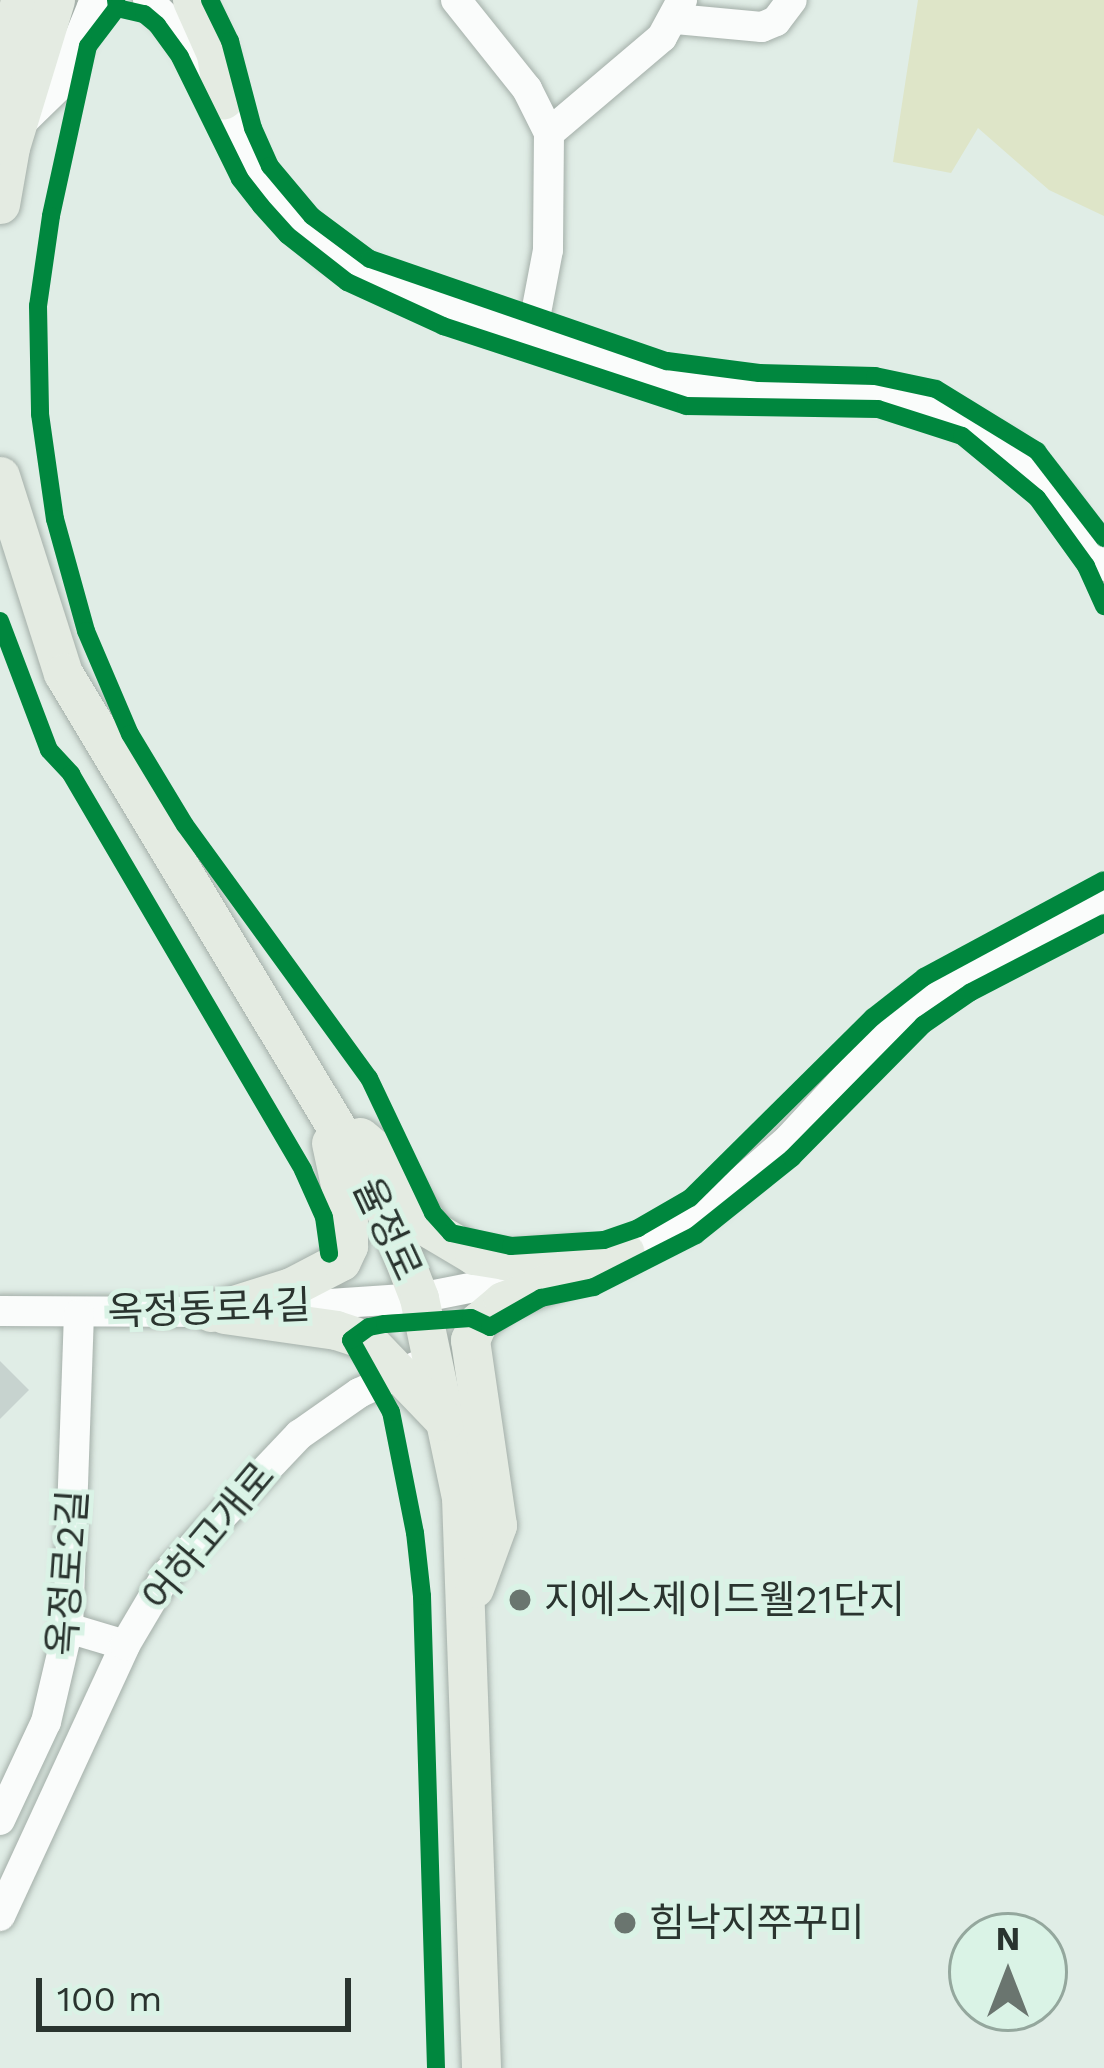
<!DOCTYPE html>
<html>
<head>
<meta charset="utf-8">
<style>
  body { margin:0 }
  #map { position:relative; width:1104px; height:2068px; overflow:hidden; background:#e0ede6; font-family:"Work Sans","Noto Sans KR",sans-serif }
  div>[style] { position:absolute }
  .green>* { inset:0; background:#dee5c8 }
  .building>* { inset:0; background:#c7d3cf }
  .roads { filter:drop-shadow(0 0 3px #a4afa9) drop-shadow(0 0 3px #a4afa9) }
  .minor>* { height:30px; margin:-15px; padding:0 15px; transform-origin:15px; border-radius:15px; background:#fafcfb }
  .major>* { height:39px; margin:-19.5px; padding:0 19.5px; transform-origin:19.5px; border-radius:19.5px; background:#e4ebe2 }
  .cycleway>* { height:18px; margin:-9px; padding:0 9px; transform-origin:9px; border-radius:9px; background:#00873e }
  .dots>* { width:33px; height:33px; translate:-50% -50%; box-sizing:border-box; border:6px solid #daf3e6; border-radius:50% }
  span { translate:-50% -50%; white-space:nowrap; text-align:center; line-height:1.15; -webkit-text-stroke:10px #daf3e6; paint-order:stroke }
  .street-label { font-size:39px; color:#2a342f }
  .poi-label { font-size:39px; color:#2a342f }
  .left { translate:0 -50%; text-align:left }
  .north { position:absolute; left:948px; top:1912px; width:120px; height:120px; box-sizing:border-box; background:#daf3e6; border:3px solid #94a79d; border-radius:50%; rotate:0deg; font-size:33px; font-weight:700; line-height:48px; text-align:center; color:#2a342f }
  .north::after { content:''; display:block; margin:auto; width:42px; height:54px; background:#6a756f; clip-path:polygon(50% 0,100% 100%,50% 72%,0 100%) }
  .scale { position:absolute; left:36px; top:1978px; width:315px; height:54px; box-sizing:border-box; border:6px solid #2a342f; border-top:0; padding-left:15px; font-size:36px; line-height:42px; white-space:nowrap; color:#2a342f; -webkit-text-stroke:9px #daf3e6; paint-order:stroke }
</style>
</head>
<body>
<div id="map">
  <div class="green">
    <i style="clip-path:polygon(918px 0,1104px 0,1104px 216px,1049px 190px,978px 128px,951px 173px,893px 162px)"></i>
  </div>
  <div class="building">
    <i style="clip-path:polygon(0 1361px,29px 1390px,0 1419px)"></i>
  </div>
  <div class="roads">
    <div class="minor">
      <i style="left:148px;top:0;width:37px;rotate:45deg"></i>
      <i style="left:174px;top:26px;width:83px;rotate:56.3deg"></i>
      <i style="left:456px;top:0;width:114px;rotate:51.4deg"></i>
      <i style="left:527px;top:89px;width:49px;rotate:63.4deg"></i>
      <i style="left:549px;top:133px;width:117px;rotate:90.5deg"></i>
      <i style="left:548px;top:250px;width:86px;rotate:100.8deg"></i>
      <i style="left:676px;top:19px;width:86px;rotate:5.3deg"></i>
      <i style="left:762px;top:27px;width:15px;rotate:-23deg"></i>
      <i style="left:776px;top:21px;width:26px;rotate:-53deg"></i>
      <i style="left:216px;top:81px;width:116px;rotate:65.6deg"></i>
      <i style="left:264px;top:187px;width:93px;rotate:45.4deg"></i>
      <i style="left:329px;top:253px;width:88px;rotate:25.7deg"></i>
      <i style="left:408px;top:291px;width:299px;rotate:18.9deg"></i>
      <i style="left:691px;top:388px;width:37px;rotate:6deg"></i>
      <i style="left:728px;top:392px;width:116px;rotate:-1.5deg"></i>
      <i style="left:844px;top:389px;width:87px;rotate:10.5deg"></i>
      <i style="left:930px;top:405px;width:91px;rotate:28.3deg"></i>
      <i style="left:1010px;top:448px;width:71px;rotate:45.6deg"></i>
      <i style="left:1060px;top:499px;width:80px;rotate:56.7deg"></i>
      <i style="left:16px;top:128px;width:62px;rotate:-44.3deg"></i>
      <i style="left:60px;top:85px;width:84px;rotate:-67.7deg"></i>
      <i style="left:92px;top:7px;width:11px;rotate:-41deg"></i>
      <i style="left:549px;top:133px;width:148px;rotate:-40.3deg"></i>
      <i style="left:662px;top:37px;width:42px;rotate:-61.6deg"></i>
      <i style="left:607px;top:1257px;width:79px;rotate:-21.4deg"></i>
      <i style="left:681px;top:1228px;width:35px;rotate:-35deg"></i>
      <i style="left:710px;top:1208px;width:105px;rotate:-41.1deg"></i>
      <i style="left:789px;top:1139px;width:149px;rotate:-47.2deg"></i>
      <i style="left:890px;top:1030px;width:53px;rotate:-37.3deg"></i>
      <i style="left:932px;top:998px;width:42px;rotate:-35.2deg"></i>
      <i style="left:966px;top:974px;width:155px;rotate:-27.2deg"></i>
      <i style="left:0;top:1311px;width:211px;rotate:0.3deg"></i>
      <i style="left:211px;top:1312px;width:208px;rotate:-3.9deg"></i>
      <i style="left:419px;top:1298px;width:108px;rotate:-11.2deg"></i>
      <i style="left:68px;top:1628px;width:59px;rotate:16.6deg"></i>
      <i style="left:0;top:1820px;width:108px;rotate:-64.9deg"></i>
      <i style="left:46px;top:1722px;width:97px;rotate:-76.8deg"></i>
      <i style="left:68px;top:1628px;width:314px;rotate:-88deg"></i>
      <i style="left:0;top:1916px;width:298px;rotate:-65.2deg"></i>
      <i style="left:125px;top:1645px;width:82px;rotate:-59.4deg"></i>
      <i style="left:167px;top:1574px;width:192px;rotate:-46.5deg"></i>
      <i style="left:299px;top:1435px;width:73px;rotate:-35deg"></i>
      <i style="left:359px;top:1393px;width:62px;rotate:-24.9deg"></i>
    </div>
    <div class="major">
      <i style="left:192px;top:0;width:59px;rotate:66deg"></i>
      <i style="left:216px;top:54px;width:46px;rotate:81.2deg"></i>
      <i style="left:15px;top:119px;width:56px;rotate:-99.3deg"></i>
      <i style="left:6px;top:64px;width:66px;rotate:-77.7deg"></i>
      <i style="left:0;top:204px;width:58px;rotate:-80deg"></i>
      <i style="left:10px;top:147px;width:154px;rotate:-73deg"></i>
      <i style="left:0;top:476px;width:207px;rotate:72.3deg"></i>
      <i style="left:63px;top:673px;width:621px;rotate:58.97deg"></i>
      <i style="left:383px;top:1205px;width:100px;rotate:68.8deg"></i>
      <i style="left:419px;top:1298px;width:203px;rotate:78.1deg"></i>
      <i style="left:461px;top:1497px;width:571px;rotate:87.99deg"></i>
      <i style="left:360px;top:1137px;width:31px;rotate:40deg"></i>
      <i style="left:384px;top:1157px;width:87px;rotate:56.7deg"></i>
      <i style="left:432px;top:1230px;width:49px;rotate:30.8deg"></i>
      <i style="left:474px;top:1255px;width:30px;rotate:9deg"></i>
      <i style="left:504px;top:1260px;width:80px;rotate:-3.6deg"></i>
      <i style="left:211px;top:1312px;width:84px;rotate:-17.4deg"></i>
      <i style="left:291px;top:1287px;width:56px;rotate:-27.5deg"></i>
      <i style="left:341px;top:1261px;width:17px;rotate:-65deg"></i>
      <i style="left:348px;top:1246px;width:24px;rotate:-90deg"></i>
      <i style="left:348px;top:1222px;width:81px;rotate:-102.1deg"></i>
      <i style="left:224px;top:1314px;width:113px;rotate:8.1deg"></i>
      <i style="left:336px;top:1330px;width:33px;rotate:18deg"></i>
      <i style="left:367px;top:1340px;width:112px;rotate:46.1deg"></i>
      <i style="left:474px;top:1588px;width:67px;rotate:-69.9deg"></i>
      <i style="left:497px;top:1525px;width:187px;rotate:-98.3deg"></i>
      <i style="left:470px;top:1340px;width:20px;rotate:-66deg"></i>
      <i style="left:478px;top:1322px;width:33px;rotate:-40deg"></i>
      <i style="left:503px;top:1301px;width:131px;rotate:-21.9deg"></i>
    </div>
  </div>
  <div class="cycleway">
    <i style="left:116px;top:0;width:8px;rotate:83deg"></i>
    <i style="left:117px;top:8px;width:28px;rotate:13deg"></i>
    <i style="left:144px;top:14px;width:17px;rotate:40deg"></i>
    <i style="left:157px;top:25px;width:39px;rotate:54deg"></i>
    <i style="left:180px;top:57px;width:136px;rotate:63.8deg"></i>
    <i style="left:240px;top:179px;width:34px;rotate:52deg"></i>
    <i style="left:261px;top:206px;width:39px;rotate:48deg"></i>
    <i style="left:287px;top:235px;width:76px;rotate:38.1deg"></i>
    <i style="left:347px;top:282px;width:106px;rotate:24.6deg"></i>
    <i style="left:443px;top:326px;width:256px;rotate:18.2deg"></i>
    <i style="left:686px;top:406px;width:192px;rotate:0.9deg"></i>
    <i style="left:878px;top:409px;width:88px;rotate:17.8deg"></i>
    <i style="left:962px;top:436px;width:97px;rotate:39.6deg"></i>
    <i style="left:1037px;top:498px;width:84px;rotate:54.2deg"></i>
    <i style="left:1086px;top:566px;width:44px;rotate:65.8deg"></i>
    <i style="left:210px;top:0;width:46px;rotate:64deg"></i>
    <i style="left:230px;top:41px;width:90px;rotate:75.2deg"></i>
    <i style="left:253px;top:128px;width:42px;rotate:65.9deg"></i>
    <i style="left:270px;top:166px;width:65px;rotate:50deg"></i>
    <i style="left:312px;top:216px;width:72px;rotate:36.6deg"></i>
    <i style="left:370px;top:259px;width:314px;rotate:19deg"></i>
    <i style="left:667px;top:361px;width:93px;rotate:7.4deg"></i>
    <i style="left:759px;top:373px;width:116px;rotate:1.5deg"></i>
    <i style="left:875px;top:376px;width:62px;rotate:12deg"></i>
    <i style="left:936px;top:389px;width:119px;rotate:31.5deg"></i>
    <i style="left:1037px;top:451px;width:110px;rotate:52.4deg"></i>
    <i style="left:117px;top:8px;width:48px;rotate:127.3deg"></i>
    <i style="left:88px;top:46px;width:174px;rotate:102.3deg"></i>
    <i style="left:51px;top:216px;width:91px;rotate:98.2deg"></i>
    <i style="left:38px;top:306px;width:108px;rotate:88.9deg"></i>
    <i style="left:40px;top:414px;width:106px;rotate:81.9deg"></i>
    <i style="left:55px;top:519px;width:116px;rotate:74.5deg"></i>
    <i style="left:86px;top:631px;width:112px;rotate:66.9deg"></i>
    <i style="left:130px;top:734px;width:106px;rotate:58.9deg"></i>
    <i style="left:185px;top:825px;width:313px;rotate:54deg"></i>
    <i style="left:369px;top:1078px;width:149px;rotate:64.6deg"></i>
    <i style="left:433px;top:1213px;width:27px;rotate:48deg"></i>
    <i style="left:451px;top:1233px;width:61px;rotate:12.2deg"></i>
    <i style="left:511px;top:1246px;width:93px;rotate:-3.7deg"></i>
    <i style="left:604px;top:1240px;width:36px;rotate:-19deg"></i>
    <i style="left:638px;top:1228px;width:60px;rotate:-30deg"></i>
    <i style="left:690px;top:1198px;width:257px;rotate:-44.7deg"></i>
    <i style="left:873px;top:1017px;width:65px;rotate:-38.1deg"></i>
    <i style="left:924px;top:977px;width:204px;rotate:-28.3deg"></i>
    <i style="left:0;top:621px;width:138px;rotate:69.2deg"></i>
    <i style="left:49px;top:750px;width:33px;rotate:47deg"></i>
    <i style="left:71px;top:774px;width:459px;rotate:59.6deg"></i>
    <i style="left:303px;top:1170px;width:51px;rotate:65.9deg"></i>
    <i style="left:324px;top:1217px;width:37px;rotate:82deg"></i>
    <i style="left:436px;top:2068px;width:472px;rotate:-91.7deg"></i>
    <i style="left:422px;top:1596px;width:63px;rotate:-96.3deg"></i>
    <i style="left:415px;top:1533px;width:123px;rotate:-101.2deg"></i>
    <i style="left:391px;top:1412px;width:82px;rotate:-119.1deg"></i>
    <i style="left:351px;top:1340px;width:22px;rotate:-36deg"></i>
    <i style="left:369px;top:1327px;width:16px;rotate:-11deg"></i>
    <i style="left:385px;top:1324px;width:86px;rotate:-4deg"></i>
    <i style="left:471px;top:1318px;width:21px;rotate:25deg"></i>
    <i style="left:490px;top:1327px;width:59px;rotate:-29.6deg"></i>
    <i style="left:541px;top:1298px;width:54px;rotate:-11.7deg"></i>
    <i style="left:594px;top:1287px;width:114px;rotate:-27deg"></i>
    <i style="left:696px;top:1235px;width:123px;rotate:-38.7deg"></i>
    <i style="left:792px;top:1158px;width:187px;rotate:-45.4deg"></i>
    <i style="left:923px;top:1025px;width:58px;rotate:-34.5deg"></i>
    <i style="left:971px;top:992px;width:150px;rotate:-27.4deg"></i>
  </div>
  <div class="dots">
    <i style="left:520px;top:1600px;background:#6a756f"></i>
    <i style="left:625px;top:1923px;background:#6a756f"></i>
  </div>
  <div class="street-label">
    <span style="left:387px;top:1229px;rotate:65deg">율정로</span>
    <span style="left:209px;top:1309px;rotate:-2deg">옥정동로4길</span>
    <span style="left:209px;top:1537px;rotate:-50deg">어하고개로</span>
    <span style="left:68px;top:1573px;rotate:-86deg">옥정로2길</span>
  </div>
  <div class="poi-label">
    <span class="left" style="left:544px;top:1600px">지에스제이드웰21단지</span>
    <span class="left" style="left:649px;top:1923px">힘낙지쭈꾸미</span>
  </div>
  <div class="north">N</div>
  <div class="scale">100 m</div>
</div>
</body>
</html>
